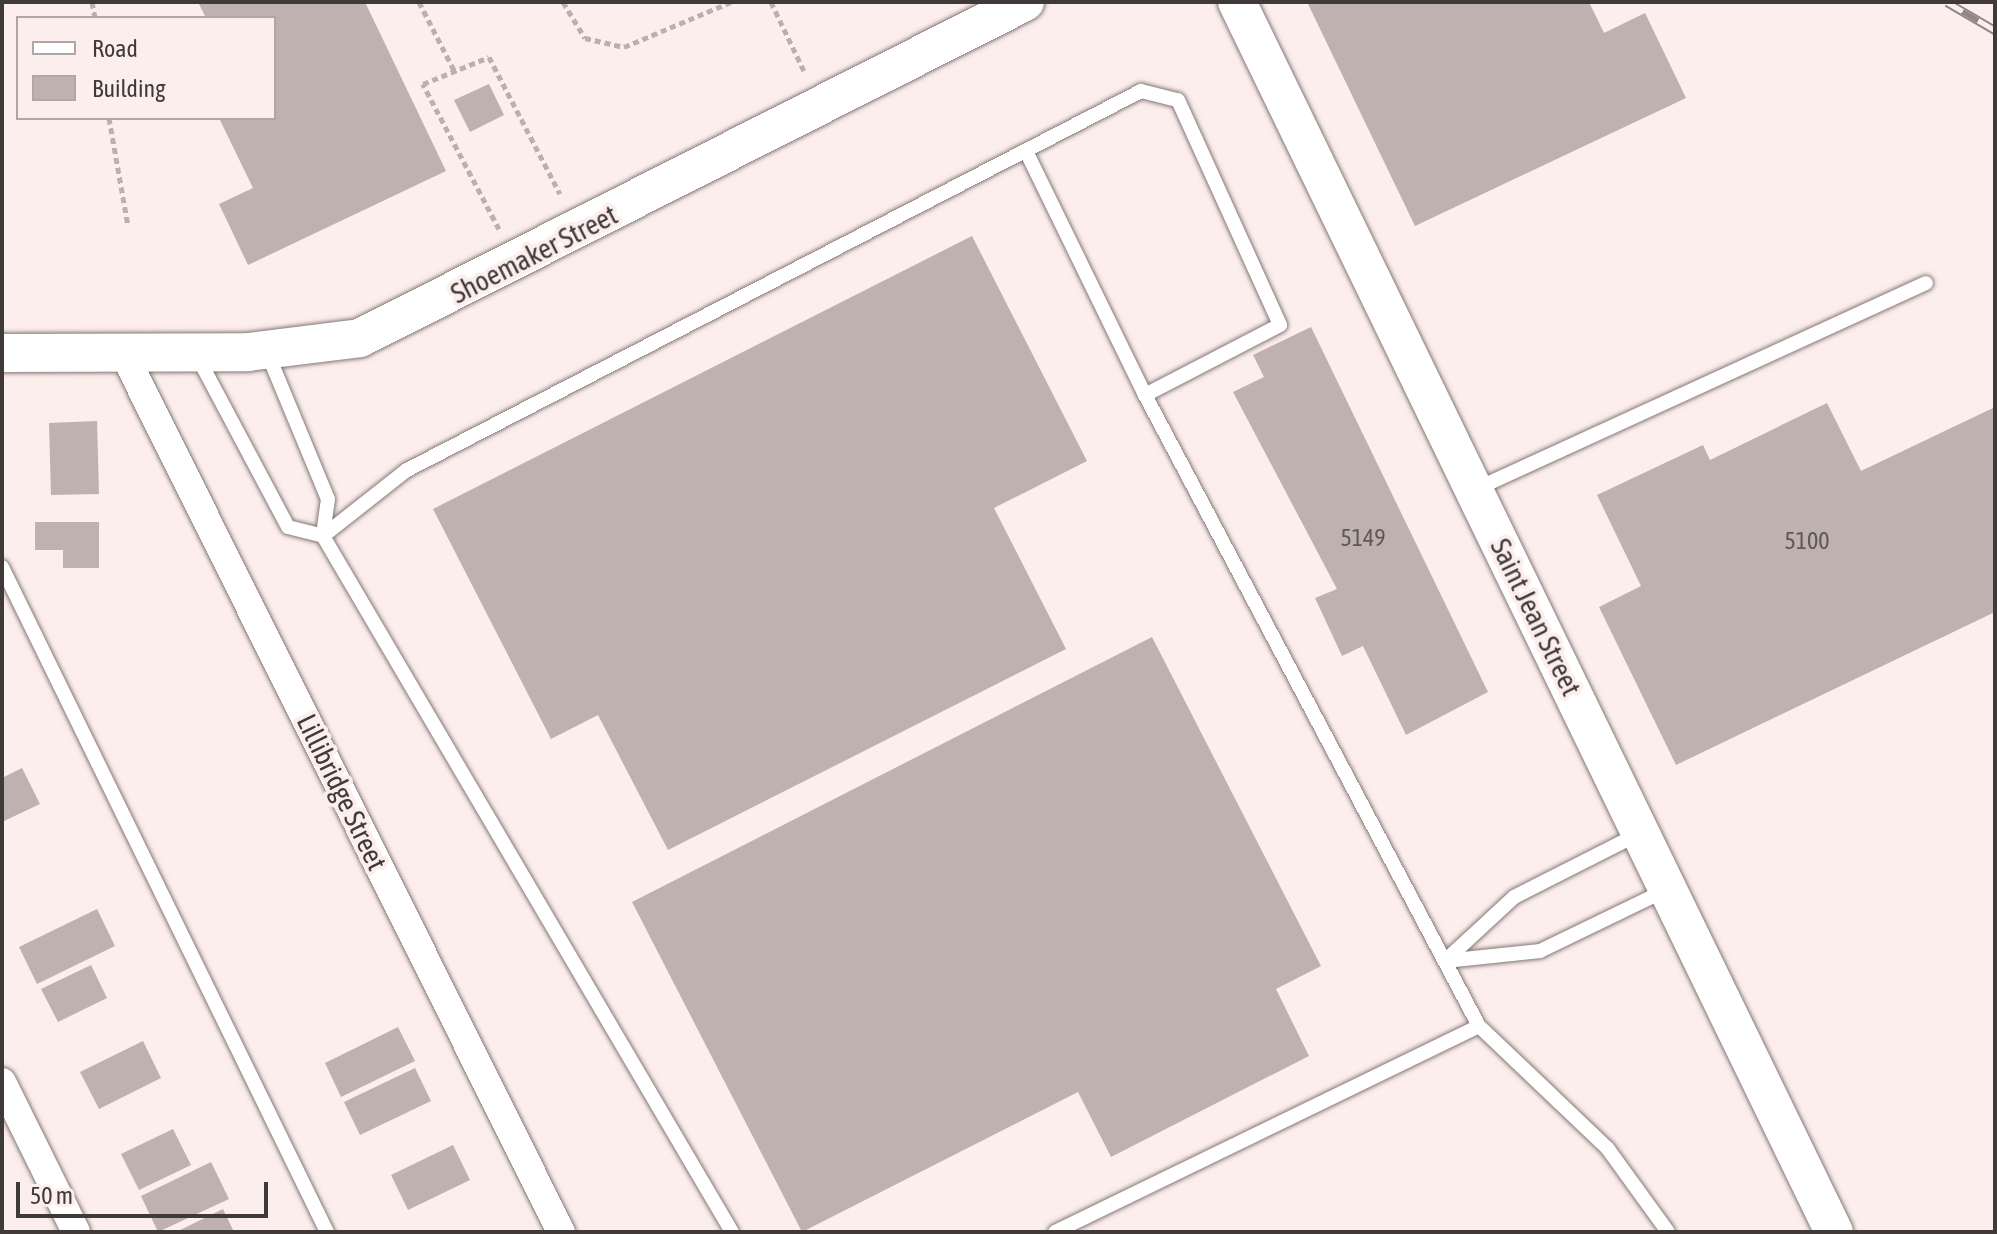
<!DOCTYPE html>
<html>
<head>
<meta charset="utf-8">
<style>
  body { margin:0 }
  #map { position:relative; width:1997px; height:1234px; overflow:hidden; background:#fceeec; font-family:"Asap Condensed",sans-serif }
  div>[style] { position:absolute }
  .building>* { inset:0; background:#beb1af }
  .path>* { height:5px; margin-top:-2.5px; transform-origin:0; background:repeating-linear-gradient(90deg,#bbb0ae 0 6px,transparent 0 10px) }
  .roads { filter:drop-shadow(0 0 2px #847876) drop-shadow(0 0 2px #847876) }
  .lane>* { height:14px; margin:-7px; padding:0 7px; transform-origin:7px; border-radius:7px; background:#fff }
  .street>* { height:28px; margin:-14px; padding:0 14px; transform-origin:14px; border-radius:14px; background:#fff }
  .secondary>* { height:38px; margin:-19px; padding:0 19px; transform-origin:19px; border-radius:19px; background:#fff }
  .rail>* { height:9px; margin-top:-4.5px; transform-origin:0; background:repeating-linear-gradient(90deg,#fceeec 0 18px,#8f8685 0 36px); box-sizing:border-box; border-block:2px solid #8f8685 }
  span { translate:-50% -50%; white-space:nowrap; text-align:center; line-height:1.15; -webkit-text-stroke:8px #fceeec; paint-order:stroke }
  .number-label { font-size:24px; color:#5f5856 }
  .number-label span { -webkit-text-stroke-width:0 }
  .street-label { font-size:28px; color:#3f3a39 }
  .frame { position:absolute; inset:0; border:4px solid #3f3a39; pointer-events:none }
  .legend { position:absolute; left:16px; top:16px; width:260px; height:104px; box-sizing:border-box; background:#fceeec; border:2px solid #b0a6a4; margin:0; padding:10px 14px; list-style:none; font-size:24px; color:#3f3a39 }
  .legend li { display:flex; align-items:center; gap:16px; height:40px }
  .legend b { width:40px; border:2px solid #b0a6a4 }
  .scale { position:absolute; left:16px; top:1182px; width:252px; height:36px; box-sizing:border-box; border:4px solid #3f3a39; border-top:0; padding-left:10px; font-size:24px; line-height:28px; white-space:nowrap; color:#3f3a39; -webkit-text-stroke:6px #fceeec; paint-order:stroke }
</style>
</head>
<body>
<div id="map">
  <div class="building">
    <i style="clip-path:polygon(198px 2px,365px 2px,446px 171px,248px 265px,219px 204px,253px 188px,219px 118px,274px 118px,274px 18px,206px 18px)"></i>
    <i style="clip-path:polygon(1307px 2px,1589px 2px,1604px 33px,1645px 13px,1686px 98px,1415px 226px)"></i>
    <i style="clip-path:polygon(489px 84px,504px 115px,470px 132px,454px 100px)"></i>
    <i style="clip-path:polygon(972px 236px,1087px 461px,994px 508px,1066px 649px,668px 850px,598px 715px,551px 739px,433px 509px)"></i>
    <i style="clip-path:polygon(1311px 327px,1488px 692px,1406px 735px,1363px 646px,1342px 656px,1315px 598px,1337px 589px,1233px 392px,1264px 377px,1253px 355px)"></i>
    <i style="clip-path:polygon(1827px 403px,1861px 471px,1995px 407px,1995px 612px,1676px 765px,1599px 607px,1641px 586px,1597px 495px,1703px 445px,1710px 460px)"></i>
    <i style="clip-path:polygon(97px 421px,99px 494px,51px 495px,49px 423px)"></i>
    <i style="clip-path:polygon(35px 522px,99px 522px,99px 568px,63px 568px,63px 550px,35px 550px)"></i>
    <i style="clip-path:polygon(1152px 637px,1321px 966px,1276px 989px,1309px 1056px,1111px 1157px,1078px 1092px,802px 1232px,632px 902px)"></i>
    <i style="clip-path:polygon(22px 768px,40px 804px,2px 822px,2px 778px)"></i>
    <i style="clip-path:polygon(97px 909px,115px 946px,37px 984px,19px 947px)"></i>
    <i style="clip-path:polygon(91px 965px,107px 998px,58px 1022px,41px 989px)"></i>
    <i style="clip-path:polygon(398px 1027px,415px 1061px,341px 1097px,325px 1063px)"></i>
    <i style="clip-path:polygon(143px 1041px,161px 1078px,99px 1109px,80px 1072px)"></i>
    <i style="clip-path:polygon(415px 1068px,431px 1101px,360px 1135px,344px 1102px)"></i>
    <i style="clip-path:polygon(173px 1129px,191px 1165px,139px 1190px,121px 1154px)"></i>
    <i style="clip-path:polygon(453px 1145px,470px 1180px,408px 1210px,391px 1175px)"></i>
    <i style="clip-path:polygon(211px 1162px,229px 1199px,158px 1232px,141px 1196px)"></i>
    <i style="clip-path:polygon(223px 1209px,234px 1232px,176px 1232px)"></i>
  </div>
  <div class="path">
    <i style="left:92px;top:2px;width:16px;rotate:79deg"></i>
    <i style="left:419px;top:2px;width:76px;rotate:62.8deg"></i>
    <i style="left:563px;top:2px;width:42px;rotate:58.6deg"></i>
    <i style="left:585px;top:38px;width:40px;rotate:13deg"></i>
    <i style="left:624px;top:47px;width:116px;rotate:-22.8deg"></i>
    <i style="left:771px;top:2px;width:79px;rotate:64.4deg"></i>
    <i style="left:109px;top:118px;width:110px;rotate:80deg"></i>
    <i style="left:499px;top:229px;width:164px;rotate:-117.7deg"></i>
    <i style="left:423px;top:84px;width:71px;rotate:-22.2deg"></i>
    <i style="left:489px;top:57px;width:154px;rotate:62.6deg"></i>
  </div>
  <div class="roads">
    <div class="lane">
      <i style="left:1026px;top:151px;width:271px;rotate:64deg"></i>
      <i style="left:267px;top:352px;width:159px;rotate:67.5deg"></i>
      <i style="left:328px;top:499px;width:37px;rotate:98deg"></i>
      <i style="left:323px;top:536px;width:807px;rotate:59.56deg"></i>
      <i style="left:196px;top:354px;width:196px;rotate:62deg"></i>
      <i style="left:288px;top:527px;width:36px;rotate:14deg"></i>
      <i style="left:1474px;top:490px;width:497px;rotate:-24.6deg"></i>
      <i style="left:323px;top:536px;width:107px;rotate:-38.2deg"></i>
      <i style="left:407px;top:470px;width:826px;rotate:-27.31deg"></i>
      <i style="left:1141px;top:91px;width:38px;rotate:14deg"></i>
      <i style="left:1178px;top:100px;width:247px;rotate:65.6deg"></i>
      <i style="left:1280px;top:325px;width:152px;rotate:152.6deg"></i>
      <i style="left:1145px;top:395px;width:714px;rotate:62.11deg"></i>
      <i style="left:1479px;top:1026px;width:178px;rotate:43.6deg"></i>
      <i style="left:1608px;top:1149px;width:102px;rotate:54.1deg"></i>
      <i style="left:2px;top:567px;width:740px;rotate:63.95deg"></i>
      <i style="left:1445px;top:961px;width:96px;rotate:-6deg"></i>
      <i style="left:1540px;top:951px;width:140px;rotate:-25.8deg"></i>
      <i style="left:1445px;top:961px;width:94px;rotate:-42.8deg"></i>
      <i style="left:1514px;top:897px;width:141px;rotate:-26.9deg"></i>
      <i style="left:1055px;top:1232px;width:471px;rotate:-25.9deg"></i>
    </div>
    <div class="street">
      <i style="left:123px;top:352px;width:983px;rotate:63.54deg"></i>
      <i style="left:2px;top:1082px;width:167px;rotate:63.7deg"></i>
    </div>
    <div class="secondary">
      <i style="left:1237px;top:2px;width:1367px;rotate:64.11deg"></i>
      <i style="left:2px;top:353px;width:246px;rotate:-0.2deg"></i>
      <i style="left:248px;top:352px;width:113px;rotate:-7.1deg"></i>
      <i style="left:360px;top:338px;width:745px;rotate:-26.81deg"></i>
    </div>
  </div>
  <div class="rail">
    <i style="left:1947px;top:2px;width:56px;rotate:30.3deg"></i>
  </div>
  <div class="number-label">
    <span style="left:1363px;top:538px">5149</span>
    <span style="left:1807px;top:541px">5100</span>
  </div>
  <div class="street-label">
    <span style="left:534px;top:254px;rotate:-27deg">Shoemaker Street</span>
    <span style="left:1536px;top:617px;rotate:64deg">Saint Jean Street</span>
    <span style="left:342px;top:792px;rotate:64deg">Lillibridge Street</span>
  </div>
  <div class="frame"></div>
  <ul class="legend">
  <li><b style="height:10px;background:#fff"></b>Road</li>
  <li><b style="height:22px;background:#beb1af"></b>Building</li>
  </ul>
  <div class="scale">50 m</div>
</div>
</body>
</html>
